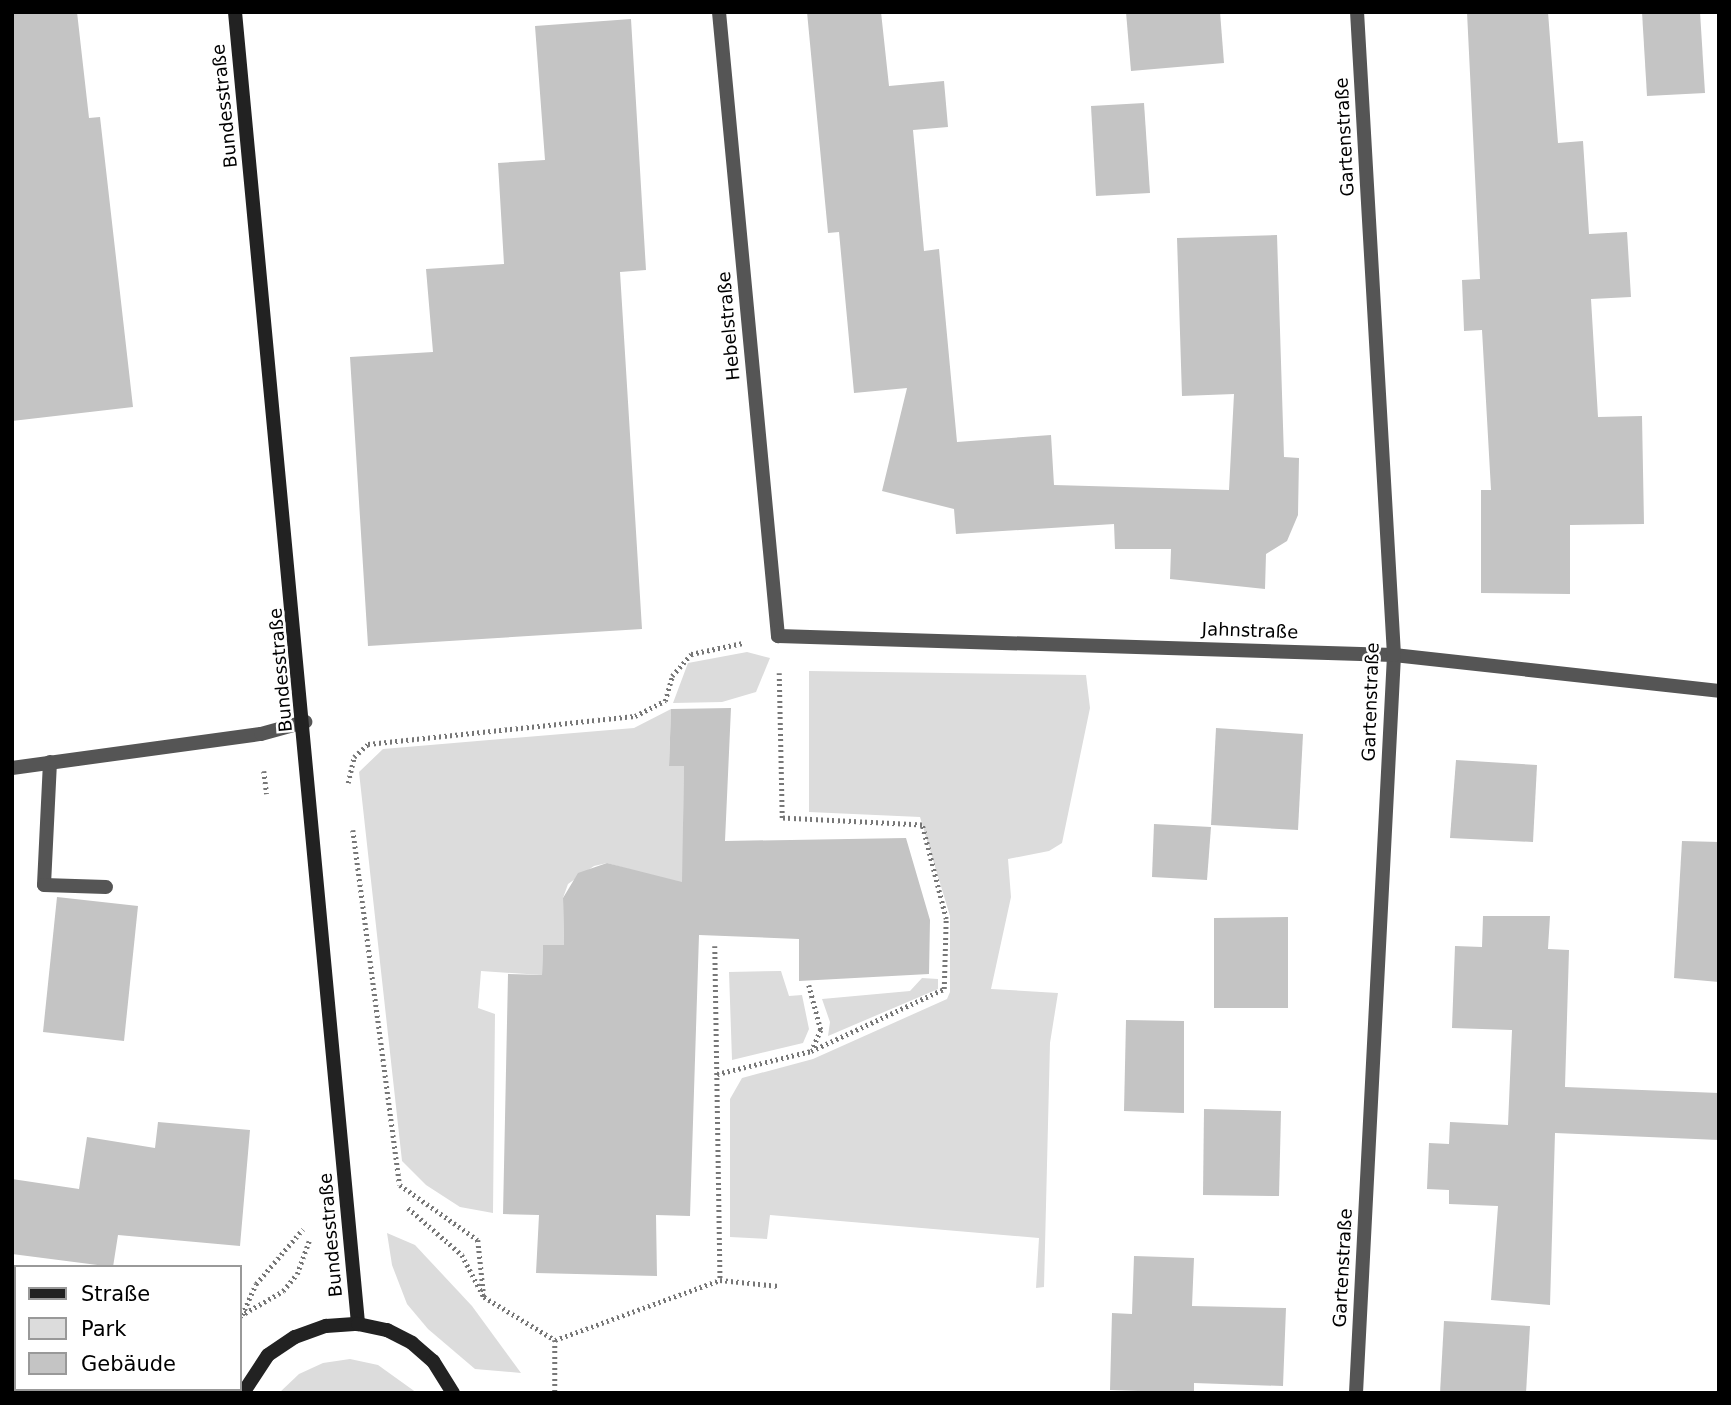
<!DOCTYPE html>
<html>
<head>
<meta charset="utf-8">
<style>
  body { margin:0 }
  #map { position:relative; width:1731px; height:1405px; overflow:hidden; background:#fff; font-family:"DejaVu Sans",sans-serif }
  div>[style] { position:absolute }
  .green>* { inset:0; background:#dcdcdc }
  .building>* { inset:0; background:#c4c4c4 }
  .path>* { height:4.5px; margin-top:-2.25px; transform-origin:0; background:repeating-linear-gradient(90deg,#777 0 2px,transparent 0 5.5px) }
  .lane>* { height:14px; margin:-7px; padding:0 7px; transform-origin:7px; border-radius:7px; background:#555 }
  .street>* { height:14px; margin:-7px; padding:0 7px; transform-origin:7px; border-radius:7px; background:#555 }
  .secondary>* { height:14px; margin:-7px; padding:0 7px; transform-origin:7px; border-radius:7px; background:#222 }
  span { translate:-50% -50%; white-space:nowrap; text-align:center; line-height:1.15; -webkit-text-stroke:5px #fff; paint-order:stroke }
  .street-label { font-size:18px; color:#000 }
  .frame { position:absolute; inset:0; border:14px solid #000; pointer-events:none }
  .legend { position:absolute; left:14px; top:1265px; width:228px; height:126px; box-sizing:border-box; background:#fff; border:2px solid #999; margin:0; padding:9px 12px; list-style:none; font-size:21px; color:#000 }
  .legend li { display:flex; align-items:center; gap:14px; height:35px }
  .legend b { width:35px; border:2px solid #999 }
</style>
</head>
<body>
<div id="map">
  <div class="green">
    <i style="clip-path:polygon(747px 652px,770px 658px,756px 692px,722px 702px,673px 703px,688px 663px)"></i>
    <i style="clip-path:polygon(809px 671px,1086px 675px,1090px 708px,1062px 843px,1049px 851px,1008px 859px,1011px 897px,991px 989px,1058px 993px,1050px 1043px,1044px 1287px,1036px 1288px,1039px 1238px,770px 1215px,767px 1239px,730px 1237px,730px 1099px,742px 1078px,813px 1059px,947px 999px,950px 992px,950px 916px,920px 817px,809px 812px)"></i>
    <i style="clip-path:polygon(671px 709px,669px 766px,684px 766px,683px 859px,699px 889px,607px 863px,594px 866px,568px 884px,563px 898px,564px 945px,543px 945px,542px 975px,481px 971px,478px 1008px,495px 1014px,493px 1213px,460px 1207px,426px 1185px,402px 1161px,359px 772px,383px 749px,634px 728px)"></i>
    <i style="clip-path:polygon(781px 971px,789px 996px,802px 995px,809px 1029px,803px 1043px,732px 1060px,729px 972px)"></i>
    <i style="clip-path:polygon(922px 978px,938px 979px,938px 989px,828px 1036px,830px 1022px,822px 999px,910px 991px)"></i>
    <i style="clip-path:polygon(387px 1233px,415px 1245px,472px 1306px,521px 1373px,475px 1369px,428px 1329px,407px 1304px,392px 1265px)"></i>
    <i style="clip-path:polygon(350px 1359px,378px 1365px,417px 1393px,279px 1393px,299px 1374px,323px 1363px)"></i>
  </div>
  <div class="building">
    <i style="clip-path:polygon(12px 12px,77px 12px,89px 118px,100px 117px,133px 407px,12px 421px)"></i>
    <i style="clip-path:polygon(807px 12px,881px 12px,889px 86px,944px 81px,948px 127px,913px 130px,924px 251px,939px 249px,957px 442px,1051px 435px,1054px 485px,1229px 490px,1234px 394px,1182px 396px,1177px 238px,1277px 235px,1284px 457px,1299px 458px,1298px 515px,1287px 541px,1266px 554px,1265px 589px,1170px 579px,1171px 549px,1115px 549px,1114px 524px,956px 534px,954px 509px,882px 491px,907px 388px,854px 393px,839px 232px,828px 233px)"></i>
    <i style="clip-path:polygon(1126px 12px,1220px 12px,1224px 63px,1131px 71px)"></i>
    <i style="clip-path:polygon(1467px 12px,1548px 12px,1558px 143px,1583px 141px,1589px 234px,1627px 232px,1631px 297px,1591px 299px,1598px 417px,1642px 416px,1644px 524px,1570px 525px,1570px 594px,1481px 593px,1481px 490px,1491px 490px,1482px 330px,1464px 331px,1462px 280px,1480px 279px)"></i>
    <i style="clip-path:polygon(1642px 12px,1700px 12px,1705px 93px,1647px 96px)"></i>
    <i style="clip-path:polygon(631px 19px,646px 270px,620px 272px,642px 629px,368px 646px,350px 357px,433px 352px,426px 269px,504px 264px,498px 163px,545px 160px,535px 26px)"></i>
    <i style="clip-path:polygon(1144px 103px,1150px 193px,1096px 196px,1091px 106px)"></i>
    <i style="clip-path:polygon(731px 708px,725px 841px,906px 838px,930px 920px,929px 974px,799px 981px,799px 939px,699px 935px,690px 1216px,656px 1215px,657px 1276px,536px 1273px,539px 1215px,503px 1214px,508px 974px,542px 975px,543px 945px,564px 945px,563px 898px,578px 873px,607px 863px,682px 882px,684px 766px,669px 766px,671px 709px)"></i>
    <i style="clip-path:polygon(1216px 728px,1303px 734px,1298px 830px,1211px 825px)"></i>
    <i style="clip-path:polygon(1456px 760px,1537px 765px,1533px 842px,1450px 838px)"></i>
    <i style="clip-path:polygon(1154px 824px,1211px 827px,1207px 880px,1152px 877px)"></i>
    <i style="clip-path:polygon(1682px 841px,1719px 842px,1719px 982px,1674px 978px)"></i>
    <i style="clip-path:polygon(57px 897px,138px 906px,124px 1041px,43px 1032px)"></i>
    <i style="clip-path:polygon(1483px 916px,1550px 916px,1548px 949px,1569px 950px,1565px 1087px,1719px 1093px,1719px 1140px,1555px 1133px,1550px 1305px,1491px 1300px,1498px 1206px,1449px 1204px,1449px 1190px,1427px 1189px,1429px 1143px,1449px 1144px,1450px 1122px,1508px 1125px,1512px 1030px,1452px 1028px,1455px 946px,1482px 947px)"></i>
    <i style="clip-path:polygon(1288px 917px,1288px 1008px,1214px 1008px,1214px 918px)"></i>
    <i style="clip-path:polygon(1126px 1020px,1184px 1021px,1184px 1113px,1124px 1111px)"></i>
    <i style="clip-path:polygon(1204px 1109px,1281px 1111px,1279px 1196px,1203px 1195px)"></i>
    <i style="clip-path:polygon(158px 1122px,250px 1130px,240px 1246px,118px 1235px,113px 1267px,12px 1254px,12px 1179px,79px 1189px,87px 1137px,155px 1148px)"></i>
    <i style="clip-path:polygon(1134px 1256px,1194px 1258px,1192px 1306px,1286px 1308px,1283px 1386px,1194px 1383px,1194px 1393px,1110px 1390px,1112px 1313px,1132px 1314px)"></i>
    <i style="clip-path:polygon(1444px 1321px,1530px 1326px,1526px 1393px,1440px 1393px)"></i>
  </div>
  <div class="path">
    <i style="left:264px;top:771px;width:23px;rotate:83deg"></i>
    <i style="left:348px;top:783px;width:27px;rotate:-77deg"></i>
    <i style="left:354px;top:757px;width:19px;rotate:-43deg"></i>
    <i style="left:368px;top:744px;width:268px;rotate:-6deg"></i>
    <i style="left:635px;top:716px;width:34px;rotate:-27deg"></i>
    <i style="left:665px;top:701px;width:26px;rotate:-74deg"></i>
    <i style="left:672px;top:676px;width:29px;rotate:-49deg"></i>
    <i style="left:691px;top:654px;width:53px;rotate:-11.9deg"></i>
    <i style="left:353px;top:830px;width:358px;rotate:82.5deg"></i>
    <i style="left:400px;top:1185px;width:95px;rotate:35.2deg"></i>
    <i style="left:478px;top:1240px;width:57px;rotate:84deg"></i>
    <i style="left:715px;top:946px;width:334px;rotate:89.1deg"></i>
    <i style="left:809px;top:985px;width:47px;rotate:75.1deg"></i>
    <i style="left:821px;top:1030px;width:22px;rotate:114deg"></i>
    <i style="left:717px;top:1074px;width:97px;rotate:-13.7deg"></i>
    <i style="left:811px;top:1051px;width:147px;rotate:-25deg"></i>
    <i style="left:944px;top:989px;width:70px;rotate:-88.4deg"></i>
    <i style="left:946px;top:919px;width:97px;rotate:-104.3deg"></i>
    <i style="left:922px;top:825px;width:140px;rotate:-177.1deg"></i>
    <i style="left:782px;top:818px;width:145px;rotate:-91.2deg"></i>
    <i style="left:408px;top:1208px;width:72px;rotate:41deg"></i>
    <i style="left:462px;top:1255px;width:47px;rotate:62.4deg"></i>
    <i style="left:484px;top:1297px;width:83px;rotate:31.2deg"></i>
    <i style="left:242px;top:1315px;width:34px;rotate:-66deg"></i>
    <i style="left:256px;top:1284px;width:72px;rotate:-49.5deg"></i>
    <i style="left:240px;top:1316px;width:50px;rotate:-30.2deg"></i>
    <i style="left:283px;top:1291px;width:22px;rotate:-51deg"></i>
    <i style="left:297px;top:1274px;width:35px;rotate:-70deg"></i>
    <i style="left:555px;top:1340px;width:176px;rotate:-20deg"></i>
    <i style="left:720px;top:1280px;width:59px;rotate:5.8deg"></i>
    <i style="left:555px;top:1340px;width:53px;rotate:90deg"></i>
  </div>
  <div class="lane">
    <i style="left:50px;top:762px;width:123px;rotate:92.8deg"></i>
    <i style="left:44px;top:885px;width:62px;rotate:1.8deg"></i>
    <i style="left:12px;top:768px;width:251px;rotate:-7.8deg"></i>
    <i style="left:261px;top:734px;width:46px;rotate:-15.3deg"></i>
  </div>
  <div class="street">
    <i style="left:719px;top:12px;width:627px;rotate:84.6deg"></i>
    <i style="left:778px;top:636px;width:616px;rotate:1.77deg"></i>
    <i style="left:1394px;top:655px;width:327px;rotate:6.3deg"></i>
    <i style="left:12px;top:1332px;width:4px;rotate:14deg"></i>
    <i style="left:189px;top:1389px;width:8px;rotate:30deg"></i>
    <i style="left:1356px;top:1393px;width:739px;rotate:-87.05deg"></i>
    <i style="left:1394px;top:655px;width:644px;rotate:-93.29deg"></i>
  </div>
  <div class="secondary">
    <i style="left:235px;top:12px;width:1318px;rotate:84.64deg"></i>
    <i style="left:243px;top:1393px;width:45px;rotate:-56.7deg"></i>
    <i style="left:268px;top:1355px;width:32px;rotate:-34deg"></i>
    <i style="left:295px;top:1337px;width:33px;rotate:-20deg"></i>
    <i style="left:326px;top:1326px;width:32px;rotate:-4deg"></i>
    <i style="left:358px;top:1324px;width:30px;rotate:12deg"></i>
    <i style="left:387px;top:1330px;width:28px;rotate:27deg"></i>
    <i style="left:412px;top:1343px;width:28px;rotate:41deg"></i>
    <i style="left:433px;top:1361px;width:38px;rotate:58deg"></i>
  </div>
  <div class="street-label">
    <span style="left:225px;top:106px;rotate:-96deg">Bundesstraße</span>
    <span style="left:1345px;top:137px;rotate:-93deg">Gartenstraße</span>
    <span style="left:729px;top:326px;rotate:-95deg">Hebelstraße</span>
    <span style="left:1250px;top:631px;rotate:2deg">Jahnstraße</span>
    <span style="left:281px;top:670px;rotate:-95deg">Bundesstraße</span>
    <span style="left:1371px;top:702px;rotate:-88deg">Gartenstraße</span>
    <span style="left:331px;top:1235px;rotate:-95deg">Bundesstraße</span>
    <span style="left:1343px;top:1268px;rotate:-87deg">Gartenstraße</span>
  </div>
  <div class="frame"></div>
  <ul class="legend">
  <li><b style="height:9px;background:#222"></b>Straße</li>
  <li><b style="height:19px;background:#dcdcdc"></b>Park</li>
  <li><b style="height:19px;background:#c4c4c4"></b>Gebäude</li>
  </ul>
</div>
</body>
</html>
